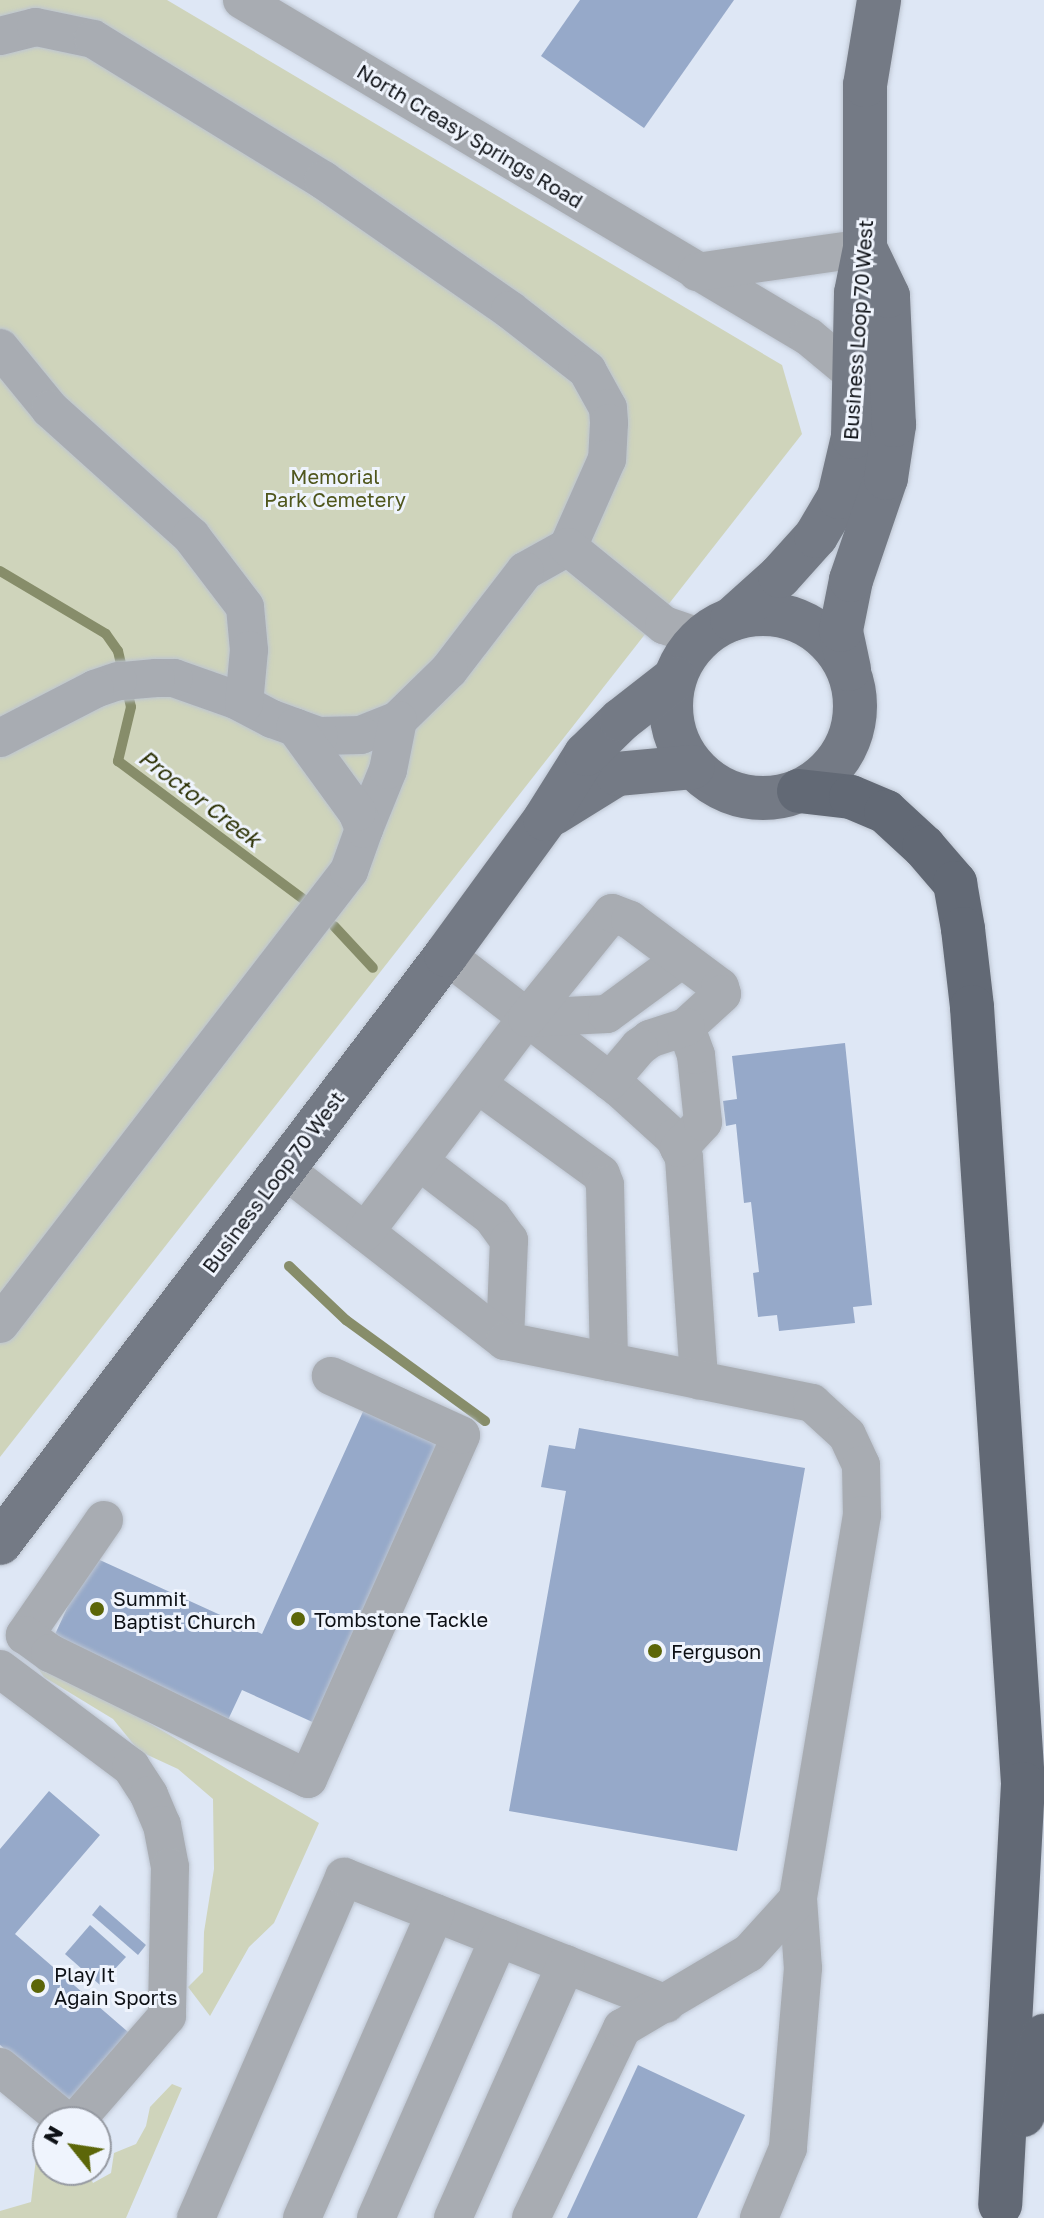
<!DOCTYPE html>
<html>
<head>
<meta charset="utf-8">
<style>
  body { margin:0 }
  #map { position:relative; width:1044px; height:2218px; overflow:hidden; background:#dee7f5; font-family:"Golos Text",sans-serif }
  div>[style] { position:absolute }
  .green>* { inset:0; background:#cfd4bb }
  .stream>* { height:10px; margin:-5px; padding:0 5px; transform-origin:5px; border-radius:5px; background:#878d6a }
  .building>* { inset:0; background:#96a9c9 }
  .roads { filter:drop-shadow(0 0 2px #bdc5d1) drop-shadow(0 0 2px #bdc5d1) }
  .minor>* { height:38px; margin:-19px; padding:0 19px; transform-origin:19px; border-radius:19px; background:#a8acb2 }
  .major>* { height:44px; margin:-22px; padding:0 22px; transform-origin:22px; border-radius:22px; background:#747a85 }
  .major>.ring { margin:-22px; padding:0; box-sizing:content-box; background:none; border:44px solid #747a85; border-radius:50% }
  .highway>* { height:44px; margin:-22px; padding:0 22px; transform-origin:22px; border-radius:22px; background:#626975 }
  .dots>* { width:22px; height:22px; translate:-50% -50%; box-sizing:border-box; border:4px solid #eff4fd; border-radius:50% }
  span { translate:-50% -50%; white-space:nowrap; text-align:center; line-height:1.15; -webkit-text-stroke:6px #eff4fd; paint-order:stroke }
  .street-label { font-size:20px; color:#0e1116 }
  .park-label { font-size:20px; color:#4f561c }
  .poi-label { font-size:20px; color:#0e1116 }
  .left { translate:0 -50%; text-align:left }
  .water-label { font-size:22px; color:#292e01; font-style:italic }
  .north { position:absolute; left:32px; top:2106px; width:80px; height:80px; box-sizing:border-box; background:#eff4fd; border:2px solid #9599a1; border-radius:50%; rotate:300deg; font-size:22px; font-weight:700; line-height:32px; text-align:center; color:#0e1116 }
  .north::after { content:''; display:block; margin:auto; width:28px; height:36px; background:#5c6609; clip-path:polygon(50% 0,100% 100%,50% 72%,0 100%) }
</style>
</head>
<body>
<div id="map">
  <div class="green">
    <i style="clip-path:polygon(0 0,167px 0,782px 365px,802px 434px,0 1457px)"></i>
    <i style="clip-path:polygon(49px 1664px,319px 1823px,274px 1923px,249px 1947px,210px 2016px,188px 1987px,203px 1972px,204px 1932px,214px 1869px,213px 1799px,178px 1769px,139px 1751px,113px 1719px,44px 1677px,37px 1667px)"></i>
    <i style="clip-path:polygon(172px 2084px,182px 2088px,126px 2218px,0 2218px,0 2211px,31px 2202px,39px 2132px,48px 2136px,48px 2170px,87px 2170px,93px 2183px,111px 2173px,114px 2153px,136px 2144px,146px 2126px,150px 2107px)"></i>
  </div>
  <div class="stream">
    <i style="left:0;top:571px;width:123px;rotate:30.7deg"></i>
    <i style="left:106px;top:634px;width:21px;rotate:55deg"></i>
    <i style="left:118px;top:651px;width:57px;rotate:76.9deg"></i>
    <i style="left:131px;top:707px;width:56px;rotate:103.5deg"></i>
    <i style="left:118px;top:761px;width:241px;rotate:36.7deg"></i>
    <i style="left:334px;top:926px;width:57px;rotate:47.1deg"></i>
    <i style="left:289px;top:1266px;width:79px;rotate:43.5deg"></i>
    <i style="left:346px;top:1320px;width:172px;rotate:36deg"></i>
  </div>
  <div class="building">
    <i style="clip-path:polygon(580px 0,734px 0,644px 128px,541px 56px)"></i>
    <i style="clip-path:polygon(845px 1043px,872px 1305px,853px 1307px,855px 1323px,779px 1331px,777px 1315px,758px 1317px,753px 1273px,759px 1272px,751px 1202px,744px 1203px,736px 1124px,726px 1126px,723px 1101px,737px 1099px,732px 1056px)"></i>
    <i style="clip-path:polygon(366px 1405px,447px 1442px,319px 1725px,242px 1690px,227px 1722px,51px 1643px,91px 1556px,262px 1634px)"></i>
    <i style="clip-path:polygon(579px 1428px,805px 1468px,737px 1851px,509px 1811px,566px 1491px,541px 1487px,549px 1445px,575px 1449px)"></i>
    <i style="clip-path:polygon(49px 1791px,100px 1835px,15px 1934px,135px 2038px,75px 2109px,0 2045px,0 1849px)"></i>
    <i style="clip-path:polygon(100px 1905px,146px 1945px,138px 1955px,92px 1915px)"></i>
    <i style="clip-path:polygon(90px 1925px,126px 1957px,100px 1985px,65px 1954px)"></i>
    <i style="clip-path:polygon(638px 2065px,745px 2115px,697px 2218px,567px 2218px)"></i>
  </div>
  <div class="roads">
    <div class="minor">
      <i style="left:242px;top:0;width:660px;rotate:30.73deg"></i>
      <i style="left:809px;top:337px;width:61px;rotate:39.7deg"></i>
      <i style="left:0;top:36px;width:37px;rotate:-14deg"></i>
      <i style="left:36px;top:27px;width:58px;rotate:11.9deg"></i>
      <i style="left:93px;top:39px;width:270px;rotate:31.5deg"></i>
      <i style="left:323px;top:180px;width:228px;rotate:34.8deg"></i>
      <i style="left:510px;top:310px;width:98px;rotate:37.9deg"></i>
      <i style="left:587px;top:370px;width:43px;rotate:61.1deg"></i>
      <i style="left:608px;top:408px;width:15px;rotate:86deg"></i>
      <i style="left:609px;top:423px;width:36px;rotate:93deg"></i>
      <i style="left:607px;top:459px;width:96px;rotate:113.9deg"></i>
      <i style="left:568px;top:547px;width:49px;rotate:150.8deg"></i>
      <i style="left:525px;top:571px;width:125px;rotate:127.5deg"></i>
      <i style="left:449px;top:670px;width:71px;rotate:135.6deg"></i>
      <i style="left:398px;top:720px;width:40px;rotate:158deg"></i>
      <i style="left:361px;top:735px;width:42px;rotate:178.6deg"></i>
      <i style="left:319px;top:736px;width:50px;rotate:-160.1deg"></i>
      <i style="left:272px;top:719px;width:41px;rotate:-152.2deg"></i>
      <i style="left:236px;top:700px;width:66px;rotate:-160.5deg"></i>
      <i style="left:174px;top:678px;width:18px;rotate:180deg"></i>
      <i style="left:156px;top:678px;width:38px;rotate:175deg"></i>
      <i style="left:118px;top:681px;width:24px;rotate:161deg"></i>
      <i style="left:95px;top:689px;width:107px;rotate:152.7deg"></i>
      <i style="left:697px;top:272px;width:170px;rotate:-8.1deg"></i>
      <i style="left:0;top:348px;width:79px;rotate:50.7deg"></i>
      <i style="left:50px;top:409px;width:190px;rotate:42deg"></i>
      <i style="left:191px;top:536px;width:89px;rotate:52.7deg"></i>
      <i style="left:245px;top:607px;width:43px;rotate:84.7deg"></i>
      <i style="left:249px;top:650px;width:54px;rotate:95.3deg"></i>
      <i style="left:568px;top:547px;width:124px;rotate:39.1deg"></i>
      <i style="left:664px;top:625px;width:39px;rotate:19deg"></i>
      <i style="left:364px;top:829px;width:64px;rotate:-67.9deg"></i>
      <i style="left:388px;top:770px;width:51px;rotate:-78.7deg"></i>
      <i style="left:446px;top:955px;width:218px;rotate:37.6deg"></i>
      <i style="left:619px;top:1088px;width:74px;rotate:42.3deg"></i>
      <i style="left:674px;top:1138px;width:22px;rotate:63deg"></i>
      <i style="left:684px;top:1158px;width:223px;rotate:86.1deg"></i>
      <i style="left:527px;top:1018px;width:80px;rotate:-2.9deg"></i>
      <i style="left:607px;top:1014px;width:93px;rotate:-36.3deg"></i>
      <i style="left:477px;top:1084px;width:153px;rotate:36deg"></i>
      <i style="left:601px;top:1174px;width:12px;rotate:70deg"></i>
      <i style="left:605px;top:1185px;width:177px;rotate:88.7deg"></i>
      <i style="left:679px;top:1148px;width:35px;rotate:-47deg"></i>
      <i style="left:703px;top:1122px;width:67px;rotate:-96deg"></i>
      <i style="left:696px;top:1055px;width:30px;rotate:-110deg"></i>
      <i style="left:419px;top:1161px;width:92px;rotate:37.5deg"></i>
      <i style="left:492px;top:1217px;width:29px;rotate:54deg"></i>
      <i style="left:509px;top:1240px;width:101px;rotate:92.3deg"></i>
      <i style="left:284px;top:1169px;width:280px;rotate:37.9deg"></i>
      <i style="left:505px;top:1341px;width:313px;rotate:11.4deg"></i>
      <i style="left:812px;top:1403px;width:47px;rotate:42.4deg"></i>
      <i style="left:847px;top:1435px;width:33px;rotate:65deg"></i>
      <i style="left:861px;top:1465px;width:50px;rotate:88.9deg"></i>
      <i style="left:862px;top:1515px;width:389px;rotate:99.5deg"></i>
      <i style="left:798px;top:1899px;width:69px;rotate:85.9deg"></i>
      <i style="left:803px;top:1968px;width:181px;rotate:94.8deg"></i>
      <i style="left:788px;top:2148px;width:76px;rotate:112.5deg"></i>
      <i style="left:365px;top:1232px;width:268px;rotate:-52.9deg"></i>
      <i style="left:527px;top:1018px;width:135px;rotate:-51deg"></i>
      <i style="left:612px;top:913px;width:19px;rotate:21deg"></i>
      <i style="left:630px;top:920px;width:112px;rotate:36.7deg"></i>
      <i style="left:720px;top:987px;width:7px;rotate:74deg"></i>
      <i style="left:722px;top:994px;width:49px;rotate:137.5deg"></i>
      <i style="left:686px;top:1027px;width:38px;rotate:162deg"></i>
      <i style="left:650px;top:1039px;width:14px;rotate:144deg"></i>
      <i style="left:639px;top:1047px;width:45px;rotate:130.5deg"></i>
      <i style="left:0;top:1324px;width:572px;rotate:-52.39deg"></i>
      <i style="left:349px;top:871px;width:45px;rotate:-70.3deg"></i>
      <i style="left:364px;top:829px;width:18px;rotate:-112deg"></i>
      <i style="left:357px;top:812px;width:105px;rotate:-126.1deg"></i>
      <i style="left:104px;top:1520px;width:140px;rotate:124.5deg"></i>
      <i style="left:25px;top:1635px;width:31px;rotate:36deg"></i>
      <i style="left:50px;top:1653px;width:287px;rotate:26deg"></i>
      <i style="left:308px;top:1779px;width:376px;rotate:-66deg"></i>
      <i style="left:461px;top:1435px;width:143px;rotate:-155.6deg"></i>
      <i style="left:0;top:1669px;width:164px;rotate:36.8deg"></i>
      <i style="left:131px;top:1767px;width:33px;rotate:57deg"></i>
      <i style="left:149px;top:1795px;width:33px;rotate:67deg"></i>
      <i style="left:162px;top:1825px;width:43px;rotate:79.2deg"></i>
      <i style="left:170px;top:1867px;width:149px;rotate:91.2deg"></i>
      <i style="left:167px;top:2016px;width:140px;rotate:131deg"></i>
      <i style="left:0;top:2067px;width:87px;rotate:39.4deg"></i>
      <i style="left:196px;top:2218px;width:372px;rotate:-66.5deg"></i>
      <i style="left:344px;top:1877px;width:346px;rotate:21.5deg"></i>
      <i style="left:302px;top:2218px;width:333px;rotate:-66.4deg"></i>
      <i style="left:376px;top:2218px;width:306px;rotate:-66.3deg"></i>
      <i style="left:453px;top:2218px;width:278px;rotate:-66deg"></i>
      <i style="left:531px;top:2218px;width:211px;rotate:-64.4deg"></i>
      <i style="left:622px;top:2028px;width:147px;rotate:-30.6deg"></i>
      <i style="left:749px;top:1953px;width:73px;rotate:-47.8deg"></i>
    </div>
    <div class="major">
      <i class="ring" style="left:671px;top:614px;width:140px;height:140px"></i>
      <i style="left:732px;top:619px;width:64px;rotate:-41.9deg"></i>
      <i style="left:780px;top:576px;width:54px;rotate:-48deg"></i>
      <i style="left:816px;top:536px;width:45px;rotate:-59.5deg"></i>
      <i style="left:839px;top:497px;width:62px;rotate:-76.9deg"></i>
      <i style="left:853px;top:437px;width:144px;rotate:-88.8deg"></i>
      <i style="left:856px;top:293px;width:46px;rotate:-78.7deg"></i>
      <i style="left:865px;top:248px;width:163px;rotate:-90deg"></i>
      <i style="left:865px;top:85px;width:86px;rotate:-80.6deg"></i>
      <i style="left:849px;top:669px;width:40px;rotate:-102deg"></i>
      <i style="left:841px;top:630px;width:51px;rotate:-78.7deg"></i>
      <i style="left:851px;top:580px;width:108px;rotate:-71.1deg"></i>
      <i style="left:886px;top:478px;width:54px;rotate:-81.4deg"></i>
      <i style="left:894px;top:425px;width:129px;rotate:-92.7deg"></i>
      <i style="left:888px;top:296px;width:53px;rotate:-115.6deg"></i>
      <i style="left:554px;top:813px;width:74px;rotate:-31.8deg"></i>
      <i style="left:617px;top:774px;width:76px;rotate:-5.3deg"></i>
      <i style="left:0;top:1543px;width:738px;rotate:-52.82deg"></i>
      <i style="left:446px;top:955px;width:168px;rotate:-53.9deg"></i>
      <i style="left:545px;top:819px;width:77px;rotate:-57.8deg"></i>
      <i style="left:586px;top:754px;width:49px;rotate:-44.2deg"></i>
      <i style="left:621px;top:720px;width:68px;rotate:-37.9deg"></i>
    </div>
    <div class="highway">
      <i style="left:799px;top:791px;width:52px;rotate:6.6deg"></i>
      <i style="left:851px;top:797px;width:38px;rotate:23deg"></i>
      <i style="left:886px;top:812px;width:52px;rotate:42.6deg"></i>
      <i style="left:924px;top:847px;width:48px;rotate:49.3deg"></i>
      <i style="left:955px;top:883px;width:47px;rotate:80.1deg"></i>
      <i style="left:963px;top:929px;width:79px;rotate:83.4deg"></i>
      <i style="left:972px;top:1007px;width:779px;rotate:86.24deg"></i>
      <i style="left:1023px;top:1784px;width:421px;rotate:93.1deg"></i>
      <i style="left:1023px;top:2115px;width:82px;rotate:-75.1deg"></i>
    </div>
  </div>
  <div class="dots">
    <i style="left:97px;top:1609px;background:#5c6609"></i>
    <i style="left:298px;top:1619px;background:#5c6609"></i>
    <i style="left:655px;top:1651px;background:#5c6609"></i>
    <i style="left:38px;top:1986px;background:#5c6609"></i>
  </div>
  <div class="street-label">
    <span style="left:470px;top:136px;rotate:31deg">North Creasy Springs Road</span>
    <span style="left:858px;top:330px;rotate:-86deg">Business Loop 70 West</span>
    <span style="left:273px;top:1182px;rotate:-53deg">Business Loop 70 West</span>
  </div>
  <div class="park-label">
    <span style="left:335px;top:488px">Memorial<br>Park Cemetery</span>
  </div>
  <div class="poi-label">
    <span class="left" style="left:113px;top:1610px">Summit<br>Baptist Church</span>
    <span class="left" style="left:314px;top:1619px">Tombstone Tackle</span>
    <span class="left" style="left:671px;top:1651px">Ferguson</span>
    <span class="left" style="left:54px;top:1986px">Play It<br>Again Sports</span>
  </div>
  <div class="water-label">
    <span style="left:200px;top:798px;rotate:37deg">Proctor Creek</span>
  </div>
  <div class="north">N</div>
</div>
</body>
</html>
